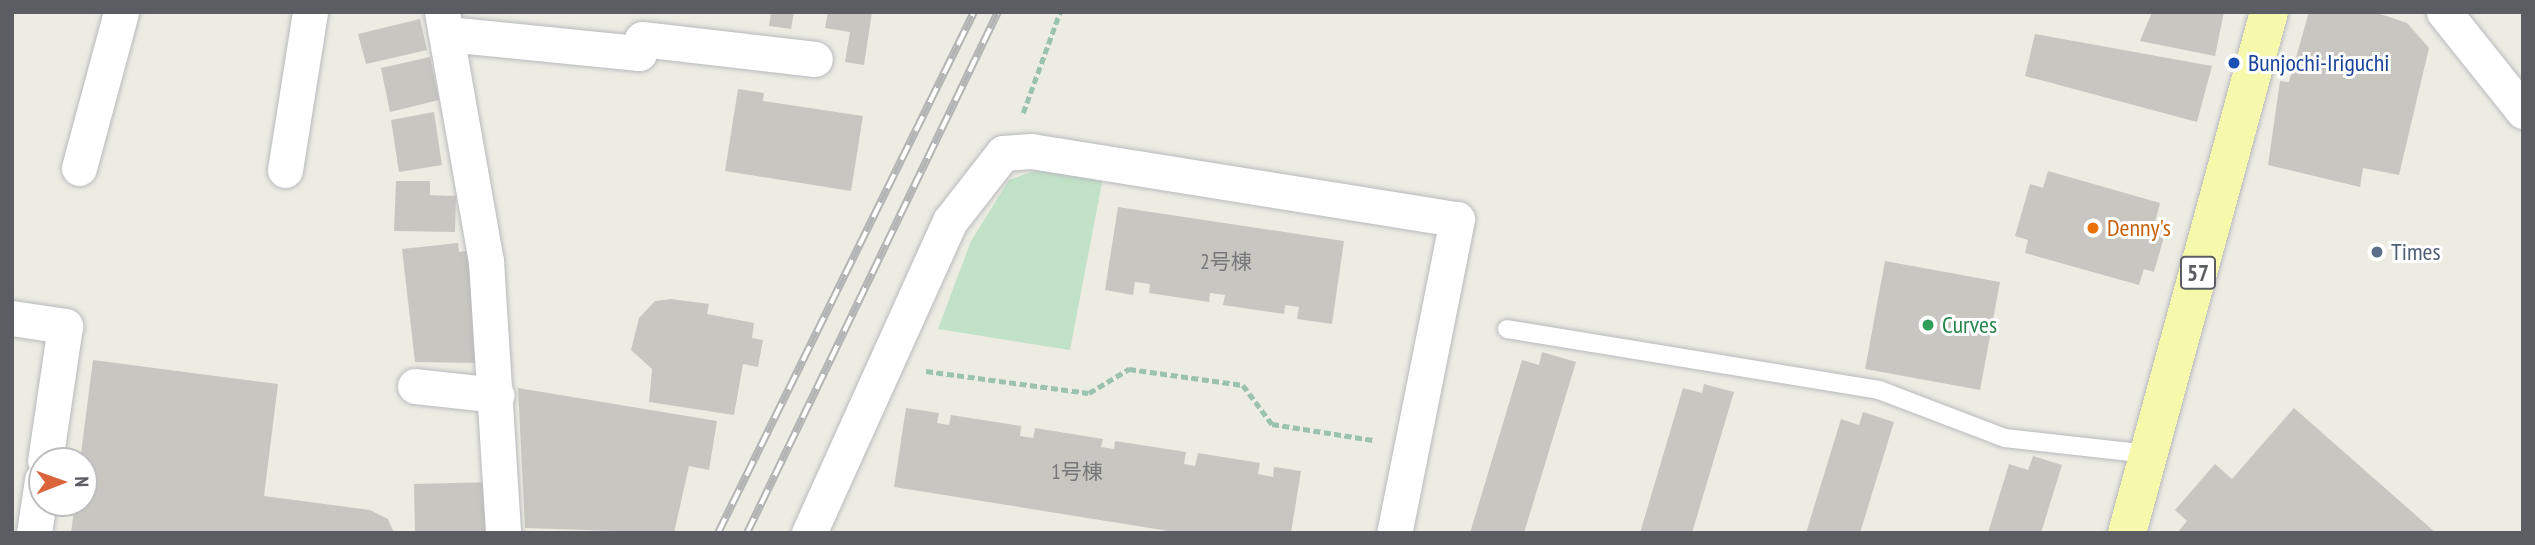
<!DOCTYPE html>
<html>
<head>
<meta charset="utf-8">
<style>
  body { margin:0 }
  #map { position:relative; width:2535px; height:545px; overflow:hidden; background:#ecece3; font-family:"PT Sans Narrow","Noto Sans JP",sans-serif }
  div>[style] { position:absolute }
  .green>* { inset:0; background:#c1e2c7 }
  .building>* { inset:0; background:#c8c6c0 }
  .path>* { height:4.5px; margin-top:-2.25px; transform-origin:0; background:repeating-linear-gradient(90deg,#9bc2ae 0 7px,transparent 0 10.5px) }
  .roads { filter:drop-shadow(0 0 2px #b8b9be) drop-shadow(0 0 2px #b8b9be) }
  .lane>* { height:18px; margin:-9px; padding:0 9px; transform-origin:9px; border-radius:9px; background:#fff }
  .street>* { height:35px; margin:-17.5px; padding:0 17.5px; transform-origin:17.5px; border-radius:17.5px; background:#fff }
  .primary>* { height:38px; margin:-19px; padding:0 19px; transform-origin:19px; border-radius:19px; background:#f6f8ac }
  .rail>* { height:8px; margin-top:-4px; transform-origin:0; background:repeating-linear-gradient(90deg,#fff 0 16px,#b3b4b4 0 32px); box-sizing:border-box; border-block:2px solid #b3b4b4 }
  .dots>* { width:19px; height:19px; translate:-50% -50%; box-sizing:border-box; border:4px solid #fff; border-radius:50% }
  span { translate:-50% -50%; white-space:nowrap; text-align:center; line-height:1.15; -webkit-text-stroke:6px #fff; paint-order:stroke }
  .number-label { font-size:21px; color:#76777a }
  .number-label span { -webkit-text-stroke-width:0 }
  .shield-label span { padding:2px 5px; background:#fff; border:2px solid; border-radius:5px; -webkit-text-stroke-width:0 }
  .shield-label { font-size:23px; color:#5b5d62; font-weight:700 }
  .transit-label { font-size:24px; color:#164399 }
  .left { translate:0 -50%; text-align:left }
  .food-label { font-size:24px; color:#c56008 }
  .service-label { font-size:24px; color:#4e5e75 }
  .leisure-label { font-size:24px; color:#27864d }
  .frame { position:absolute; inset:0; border:14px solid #5b5d62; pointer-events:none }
  .north { position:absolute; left:28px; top:447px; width:70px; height:70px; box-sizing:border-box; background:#fff; border:2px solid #bdbec0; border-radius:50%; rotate:89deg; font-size:19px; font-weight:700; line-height:28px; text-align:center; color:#5b5d62 }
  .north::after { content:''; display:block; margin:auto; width:24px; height:32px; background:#da653b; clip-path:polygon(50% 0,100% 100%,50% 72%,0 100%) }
</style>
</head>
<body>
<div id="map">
  <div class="green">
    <i style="clip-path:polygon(1042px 168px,1103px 177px,1070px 350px,938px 329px,971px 241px,1009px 180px)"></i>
  </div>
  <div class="building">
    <i style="clip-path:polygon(771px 12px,794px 12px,791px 29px,769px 26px)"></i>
    <i style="clip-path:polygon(828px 12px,872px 12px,864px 65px,845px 62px,850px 32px,825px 28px)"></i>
    <i style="clip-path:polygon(2152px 12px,2224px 12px,2215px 56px,2140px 41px)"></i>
    <i style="clip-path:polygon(2309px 12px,2374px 12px,2407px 23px,2429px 48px,2399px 175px,2363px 168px,2360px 187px,2268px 165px,2280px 81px,2289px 82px)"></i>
    <i style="clip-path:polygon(420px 19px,427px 50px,366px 64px,358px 34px)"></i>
    <i style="clip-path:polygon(2035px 34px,2212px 66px,2197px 122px,2025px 76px)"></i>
    <i style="clip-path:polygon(430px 57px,439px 100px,390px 112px,381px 68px)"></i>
    <i style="clip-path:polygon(738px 89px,764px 93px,763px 101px,863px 116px,851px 191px,725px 171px)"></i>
    <i style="clip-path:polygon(434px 112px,442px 165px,399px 172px,391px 120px)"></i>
    <i style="clip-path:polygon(2048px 171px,2160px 203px,2155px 223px,2167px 226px,2154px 272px,2144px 269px,2139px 285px,2025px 253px,2028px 240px,2015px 236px,2030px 184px,2043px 188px)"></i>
    <i style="clip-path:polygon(396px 181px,430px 181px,430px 195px,456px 196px,455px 232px,394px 231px)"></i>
    <i style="clip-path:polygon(1118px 207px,1344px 241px,1332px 324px,1297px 319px,1299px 307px,1285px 305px,1284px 314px,1223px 305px,1225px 295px,1210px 293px,1209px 302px,1149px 293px,1150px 284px,1135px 282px,1133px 295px,1105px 290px)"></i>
    <i style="clip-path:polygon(458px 243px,459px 252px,467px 251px,479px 363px,415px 362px,402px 249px)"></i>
    <i style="clip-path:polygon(1885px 261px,2000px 282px,1980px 390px,1865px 369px)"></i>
    <i style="clip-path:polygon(671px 299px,709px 304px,707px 314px,754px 323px,752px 338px,763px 340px,758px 367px,743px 364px,734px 415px,649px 402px,652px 369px,631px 350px,639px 318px,655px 301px)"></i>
    <i style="clip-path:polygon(1542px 352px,1576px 362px,1524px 533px,1470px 533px,1522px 360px,1539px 365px)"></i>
    <i style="clip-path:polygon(93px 360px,278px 384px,264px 496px,370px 510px,388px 519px,394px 533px,71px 533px,75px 503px,84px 503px,80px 461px)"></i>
    <i style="clip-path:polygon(1704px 384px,1734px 392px,1692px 533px,1640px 533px,1683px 388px,1702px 393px)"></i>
    <i style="clip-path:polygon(518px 388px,717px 421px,709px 470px,689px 466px,674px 533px,525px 528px)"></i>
    <i style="clip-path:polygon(906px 408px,939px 413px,937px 423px,949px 425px,951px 415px,1021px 426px,1020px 436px,1033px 438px,1035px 428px,1103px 439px,1101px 447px,1114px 449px,1115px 441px,1186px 452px,1184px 464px,1195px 466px,1198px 453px,1260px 463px,1258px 474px,1273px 477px,1274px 467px,1301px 471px,1291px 533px,1181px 533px,894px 487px)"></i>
    <i style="clip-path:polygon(2294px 408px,2436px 533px,2177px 533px,2187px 521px,2175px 510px,2215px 464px,2232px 479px)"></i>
    <i style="clip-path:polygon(1863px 412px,1894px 422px,1860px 533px,1806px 533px,1841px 419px,1859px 425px)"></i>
    <i style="clip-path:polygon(2033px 456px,2062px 465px,2041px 533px,1988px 533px,2009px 464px,2028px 470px)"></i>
    <i style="clip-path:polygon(491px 482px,492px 533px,415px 533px,414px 484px)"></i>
  </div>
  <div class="path">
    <i style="left:1023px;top:113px;width:108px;rotate:-69.9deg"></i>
    <i style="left:926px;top:371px;width:164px;rotate:7.7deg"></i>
    <i style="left:1089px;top:393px;width:47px;rotate:-31deg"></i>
    <i style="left:1129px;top:369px;width:115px;rotate:8deg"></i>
    <i style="left:1243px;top:385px;width:49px;rotate:53.4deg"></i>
    <i style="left:1272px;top:424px;width:102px;rotate:9deg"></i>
  </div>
  <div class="roads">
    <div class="lane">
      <i style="left:1507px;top:329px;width:377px;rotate:9.3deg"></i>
      <i style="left:1879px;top:390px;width:135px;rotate:20.9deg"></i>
      <i style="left:2005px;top:438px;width:144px;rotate:6.4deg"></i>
    </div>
    <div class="street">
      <i style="left:442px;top:12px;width:253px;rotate:80deg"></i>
      <i style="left:486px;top:261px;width:273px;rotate:86.4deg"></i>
      <i style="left:2444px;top:12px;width:127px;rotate:51.4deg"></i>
      <i style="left:448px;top:34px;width:192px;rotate:5.7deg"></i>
      <i style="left:639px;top:53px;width:14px;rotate:-78deg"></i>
      <i style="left:642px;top:39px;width:174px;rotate:6.6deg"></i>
      <i style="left:79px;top:168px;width:162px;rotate:-74.9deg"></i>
      <i style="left:285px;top:170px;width:160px;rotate:-81deg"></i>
      <i style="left:12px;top:318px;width:54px;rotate:8.6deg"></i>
      <i style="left:65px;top:326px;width:136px;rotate:98.4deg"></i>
      <i style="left:415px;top:386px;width:82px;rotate:6.3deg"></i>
      <i style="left:34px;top:533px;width:54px;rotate:-81.4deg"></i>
      <i style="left:809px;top:533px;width:342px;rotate:-65.7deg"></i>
      <i style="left:950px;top:221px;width:86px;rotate:-52.1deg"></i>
      <i style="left:1003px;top:153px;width:28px;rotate:-4deg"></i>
      <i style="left:1031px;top:151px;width:431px;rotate:9.1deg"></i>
      <i style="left:1457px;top:219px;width:320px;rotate:101.3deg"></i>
    </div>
    <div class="primary">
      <i style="left:2127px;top:533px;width:540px;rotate:-74.75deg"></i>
    </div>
  </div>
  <div class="rail">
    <i style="left:718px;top:533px;width:580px;rotate:-63.83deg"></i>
    <i style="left:747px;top:533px;width:578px;rotate:-64.28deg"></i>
  </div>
  <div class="dots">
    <i style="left:2234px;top:63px;background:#1a4fb4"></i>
    <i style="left:2093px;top:228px;background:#e8710a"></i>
    <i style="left:2377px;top:252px;background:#5c6f8a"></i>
    <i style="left:1928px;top:325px;background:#2e9e5b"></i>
  </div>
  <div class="number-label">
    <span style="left:1226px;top:262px">2号棟</span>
    <span style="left:1077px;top:472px">1号棟</span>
  </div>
  <div class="shield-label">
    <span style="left:2198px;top:273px">57</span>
  </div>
  <div class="transit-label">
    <span class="left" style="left:2248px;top:63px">Bunjochi-Iriguchi</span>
  </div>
  <div class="food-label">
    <span class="left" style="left:2107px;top:228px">Denny's</span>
  </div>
  <div class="service-label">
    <span class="left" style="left:2391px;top:252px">Times</span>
  </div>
  <div class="leisure-label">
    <span class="left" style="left:1942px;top:325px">Curves</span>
  </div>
  <div class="frame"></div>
  <div class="north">N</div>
</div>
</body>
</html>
